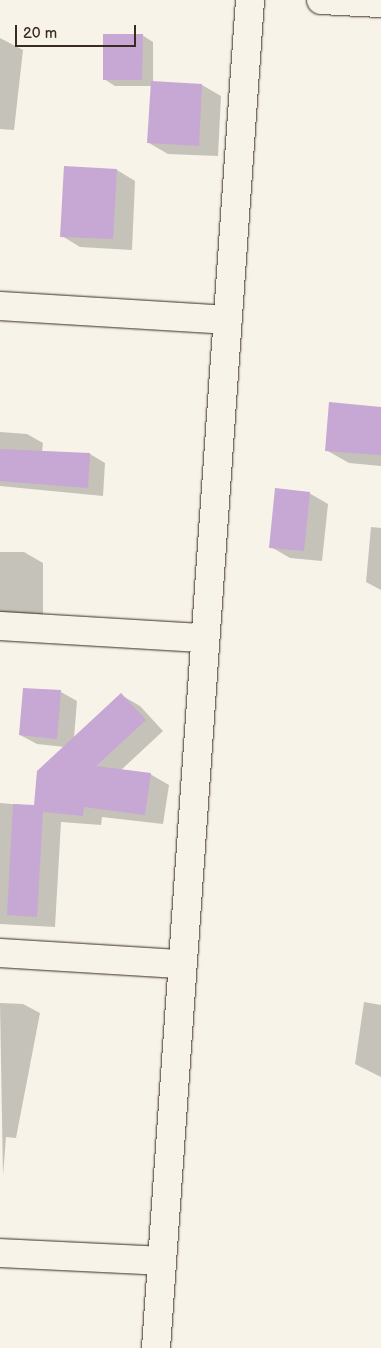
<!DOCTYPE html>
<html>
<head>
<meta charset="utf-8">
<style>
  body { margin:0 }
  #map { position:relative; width:381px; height:1348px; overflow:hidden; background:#f7f3e8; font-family:"Balsamiq Sans",sans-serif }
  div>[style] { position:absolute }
  .shadow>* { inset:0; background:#0003 }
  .building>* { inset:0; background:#c7a7d3 }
  .roads { filter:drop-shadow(0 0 1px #3b2a1e) drop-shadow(0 0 1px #3b2a1e) }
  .minor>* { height:28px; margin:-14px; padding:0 14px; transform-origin:14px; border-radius:14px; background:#f7f3e8 }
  span { translate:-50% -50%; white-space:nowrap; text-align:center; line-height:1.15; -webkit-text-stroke:4px #f7f3e8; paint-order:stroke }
  .scale { position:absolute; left:15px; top:25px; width:121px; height:22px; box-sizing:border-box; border:2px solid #3b2a1e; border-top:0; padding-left:6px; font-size:15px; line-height:18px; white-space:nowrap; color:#3b2a1e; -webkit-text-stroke:4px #f7f3e8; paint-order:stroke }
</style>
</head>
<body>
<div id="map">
  <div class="shadow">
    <i style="clip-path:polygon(142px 35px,153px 42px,153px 82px,202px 85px,221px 96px,218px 156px,168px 154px,149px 143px,152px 86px,115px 86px,104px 79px)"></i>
    <i style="clip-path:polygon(0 38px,23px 50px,14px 130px,0 129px)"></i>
    <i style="clip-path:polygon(117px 170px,135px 181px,132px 250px,80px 247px,62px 236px)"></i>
    <i style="clip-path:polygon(381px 408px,381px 466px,349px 463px,326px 450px)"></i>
    <i style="clip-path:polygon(0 432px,27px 434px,43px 443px,42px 452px,90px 454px,105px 463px,103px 496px,0 486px)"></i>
    <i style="clip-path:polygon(309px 493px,328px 504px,322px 561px,290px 558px,271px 547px)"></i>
    <i style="clip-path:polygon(371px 527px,381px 528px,381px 590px,366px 582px)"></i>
    <i style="clip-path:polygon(0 552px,24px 552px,43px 563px,43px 620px,0 621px)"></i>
    <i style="clip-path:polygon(61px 692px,77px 701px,74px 738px,121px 695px,140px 706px,163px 731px,120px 771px,150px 774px,169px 785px,163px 824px,102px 817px,101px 825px,61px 822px,55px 927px,0 924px,0 803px,35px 806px,65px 747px,37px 744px,20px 735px)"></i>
    <i style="clip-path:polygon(364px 1002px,381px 1005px,381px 1077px,355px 1064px)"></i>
    <i style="clip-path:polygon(0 1003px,23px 1004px,40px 1013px,16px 1138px,6px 1137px,3px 1176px)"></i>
  </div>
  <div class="building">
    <i style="clip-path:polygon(103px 34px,143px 34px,142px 80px,103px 80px)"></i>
    <i style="clip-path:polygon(151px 81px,202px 84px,199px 146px,147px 143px)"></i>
    <i style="clip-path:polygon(64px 166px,117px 169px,113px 239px,60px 237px)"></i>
    <i style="clip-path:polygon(329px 402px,381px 407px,381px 455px,325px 451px)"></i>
    <i style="clip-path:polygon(0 449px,90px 453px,88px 488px,0 481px)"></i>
    <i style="clip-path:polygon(275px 488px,310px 492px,304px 551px,269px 548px)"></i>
    <i style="clip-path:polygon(23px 688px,61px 690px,57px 739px,19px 735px)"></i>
    <i style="clip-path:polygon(121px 693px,146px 720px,96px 766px,151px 773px,145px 815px,84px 807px,83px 816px,43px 812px,37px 917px,7px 915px,13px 804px,34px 805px,37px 771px)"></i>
  </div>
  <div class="roads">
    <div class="minor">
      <i style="left:321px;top:0;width:60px;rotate:2.9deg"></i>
      <i style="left:0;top:306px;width:228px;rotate:3.5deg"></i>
      <i style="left:0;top:626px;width:204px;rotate:3.4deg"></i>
      <i style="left:0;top:953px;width:181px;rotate:3.5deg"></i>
      <i style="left:0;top:1253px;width:161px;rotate:2.8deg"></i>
      <i style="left:156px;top:1348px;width:1351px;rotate:-86.01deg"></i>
    </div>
  </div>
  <div class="scale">20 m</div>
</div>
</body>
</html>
